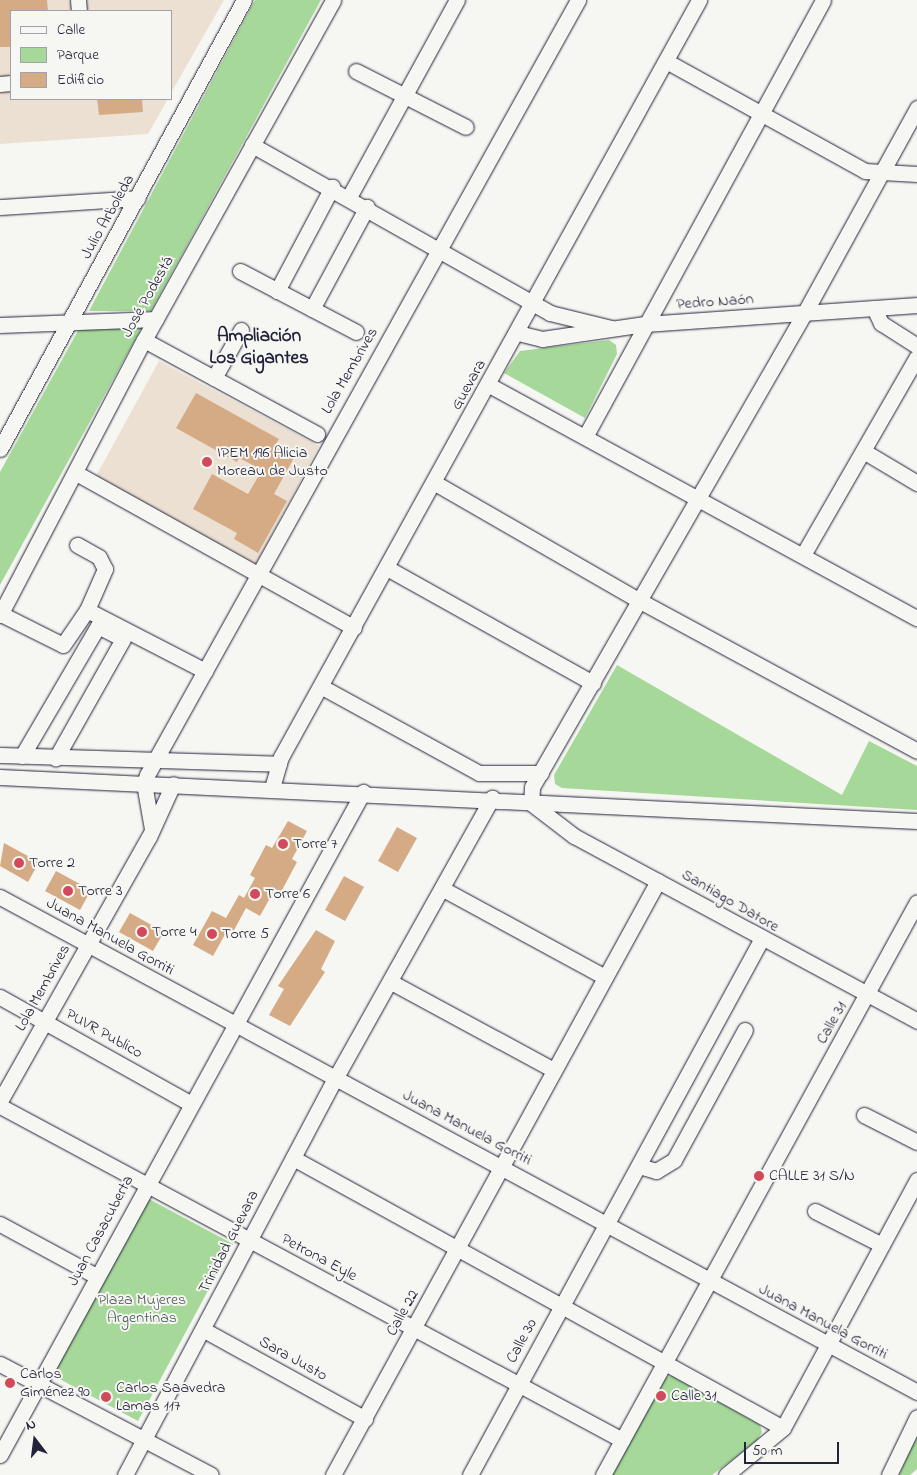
<!DOCTYPE html>
<html>
<head>
<meta charset="utf-8">
<style>
  body { margin:0 }
  #map { position:relative; width:917px; height:1475px; overflow:hidden; background:#f6f6f2; font-family:"Indie Flower",sans-serif }
  div>[style] { position:absolute }
  .built>* { inset:0; background:#ece0d2 }
  .green>* { inset:0; background:#a6d899 }
  .building>* { inset:0; background:#d5ab86 }
  .roads { filter:drop-shadow(0 0 1px #22223b) drop-shadow(0 0 1px #22223b) }
  .minor>* { height:15px; margin:-7.5px; padding:0 7.5px; transform-origin:7.5px; border-radius:7.5px; background:#f6f6f2 }
  .dots>* { width:14px; height:14px; translate:-50% -50%; box-sizing:border-box; border:2px solid #f6f6f2; border-radius:50% }
  span { translate:-50% -50%; white-space:nowrap; text-align:center; line-height:1.15; -webkit-text-stroke:4px #f6f6f2; paint-order:stroke }
  .street-label { font-size:16px; color:#22223b }
  .poi-label { font-size:16px; color:#22223b }
  .left { translate:0 -50%; text-align:left }
  .park-label { font-size:16px; color:#4a5957 }
  .quarter-label { font-size:19px; color:#22223b; font-weight:700 }
  .legend { position:absolute; left:10px; top:10px; width:162px; height:90px; box-sizing:border-box; background:#f6f6f2; border:1px solid #a1a1a9; margin:0; padding:6px 9px; list-style:none; font-size:15px; color:#22223b }
  .legend li { display:flex; align-items:center; gap:10px; height:25px }
  .legend b { width:25px; border:1px solid #a1a1a9 }
  .north { position:absolute; left:10px; top:1415px; width:50px; height:50px; -webkit-text-stroke:4px #f6f6f2; paint-order:stroke; rotate:345deg; font-size:14px; font-weight:700; line-height:20px; text-align:center; color:#22223b }
  .north::after { content:''; display:block; margin:auto; width:18px; height:22px; background:#22223b; clip-path:polygon(50% 0,100% 100%,50% 72%,0 100%) }
  .scale { position:absolute; left:744px; top:1442px; width:95px; height:22px; box-sizing:border-box; border:2px solid #22223b; border-top:0; padding-left:6px; font-size:15px; line-height:18px; white-space:nowrap; color:#22223b; -webkit-text-stroke:4px #f6f6f2; paint-order:stroke }
</style>
</head>
<body>
<div id="map">
  <div class="built">
    <i style="clip-path:polygon(0 0,224px 0,171px 93px,171px 11px,11px 11px,11px 99px,168px 99px,148px 134px,0 144px)"></i>
    <i style="clip-path:polygon(159px 361px,319px 446px,253px 569px,95px 478px)"></i>
  </div>
  <div class="green">
    <i style="clip-path:polygon(255px 0,321px 0,151px 311px,89px 311px)"></i>
    <i style="clip-path:polygon(80px 327px,142px 327px,0 585px,0 472px)"></i>
    <i style="clip-path:polygon(609px 340px,616px 345px,617px 354px,585px 418px,504px 373px,520px 351px)"></i>
    <i style="clip-path:polygon(617px 665px,842px 795px,869px 741px,917px 766px,917px 810px,562px 788px,555px 784px,554px 775px)"></i>
    <i style="clip-path:polygon(147px 1198px,233px 1244px,138px 1421px,52px 1375px)"></i>
    <i style="clip-path:polygon(672px 1376px,760px 1425px,762px 1432px,757px 1441px,712px 1475px,611px 1475px,665px 1377px)"></i>
    <i style="clip-path:polygon(917px 1435px,917px 1469px,910px 1475px,899px 1475px)"></i>
  </div>
  <div class="building">
    <i style="clip-path:polygon(0 0,47px 0,48px 11px,11px 11px,11px 47px,0 47px)"></i>
    <i style="clip-path:polygon(97px 99px,142px 99px,143px 112px,99px 115px)"></i>
    <i style="clip-path:polygon(196px 393px,279px 439px,275px 445px,295px 456px,274px 494px,287px 501px,258px 553px,234px 539px,237px 533px,193px 509px,212px 474px,248px 494px,262px 470px,239px 458px,237px 462px,176px 428px)"></i>
    <i style="clip-path:polygon(288px 821px,307px 831px,292px 859px,297px 862px,281px 892px,275px 889px,260px 916px,246px 908px,233px 932px,228px 929px,213px 956px,193px 945px,212px 911px,226px 918px,239px 895px,244px 898px,255px 878px,250px 875px,266px 845px,272px 848px)"></i>
    <i style="clip-path:polygon(397px 827px,417px 838px,398px 872px,378px 861px)"></i>
    <i style="clip-path:polygon(4px 843px,39px 862px,28px 882px,0 866px)"></i>
    <i style="clip-path:polygon(56px 871px,91px 890px,80px 910px,45px 891px)"></i>
    <i style="clip-path:polygon(344px 876px,364px 887px,345px 921px,325px 910px)"></i>
    <i style="clip-path:polygon(130px 913px,164px 932px,153px 951px,119px 932px)"></i>
    <i style="clip-path:polygon(316px 930px,335px 941px,321px 969px,325px 972px,290px 1026px,269px 1015px,284px 989px,278px 986px)"></i>
  </div>
  <div class="roads">
    <div class="minor">
      <i style="left:78px;top:0;width:11px;rotate:85deg"></i>
      <i style="left:666px;top:61px;width:227px;rotate:28.9deg"></i>
      <i style="left:865px;top:171px;width:52px;rotate:3.3deg"></i>
      <i style="left:356px;top:71px;width:123px;rotate:27deg"></i>
      <i style="left:0;top:84px;width:11px;rotate:-5deg"></i>
      <i style="left:252px;top:145px;width:342px;rotate:29.4deg"></i>
      <i style="left:550px;top:313px;width:63px;rotate:13.8deg"></i>
      <i style="left:349px;top:197px;width:225px;rotate:-61.3deg"></i>
      <i style="left:0;top:207px;width:138px;rotate:-3.7deg"></i>
      <i style="left:240px;top:271px;width:131px;rotate:27.7deg"></i>
      <i style="left:277px;top:291px;width:118px;rotate:-62.1deg"></i>
      <i style="left:874px;top:308px;width:17px;rotate:65deg"></i>
      <i style="left:881px;top:323px;width:43px;rotate:32.6deg"></i>
      <i style="left:312px;top:309px;width:116px;rotate:-61.7deg"></i>
      <i style="left:0;top:325px;width:156px;rotate:-2.2deg"></i>
      <i style="left:518px;top:333px;width:25px;rotate:14deg"></i>
      <i style="left:542px;top:339px;width:104px;rotate:-8.3deg"></i>
      <i style="left:645px;top:324px;width:273px;rotate:-4deg"></i>
      <i style="left:144px;top:340px;width:197px;rotate:28.5deg"></i>
      <i style="left:214px;top:378px;width:55px;rotate:-60.6deg"></i>
      <i style="left:489px;top:385px;width:487px;rotate:28.6deg"></i>
      <i style="left:586px;top:435px;width:495px;rotate:-61.4deg"></i>
      <i style="left:0;top:449px;width:511px;rotate:-61.48deg"></i>
      <i style="left:865px;top:452px;width:61px;rotate:30.8deg"></i>
      <i style="left:76px;top:473px;width:318px;rotate:29.1deg"></i>
      <i style="left:435px;top:483px;width:237px;rotate:29.9deg"></i>
      <i style="left:640px;top:601px;width:315px;rotate:28.4deg"></i>
      <i style="left:803px;top:555px;width:228px;rotate:-60.1deg"></i>
      <i style="left:387px;top:568px;width:236px;rotate:29.2deg"></i>
      <i style="left:87px;top:610px;width:133px;rotate:27.3deg"></i>
      <i style="left:1px;top:614px;width:69px;rotate:26.6deg"></i>
      <i style="left:63px;top:645px;width:42px;rotate:-55.6deg"></i>
      <i style="left:87px;top:610px;width:45px;rotate:-66.3deg"></i>
      <i style="left:105px;top:569px;width:13px;rotate:-117deg"></i>
      <i style="left:99px;top:557px;width:25px;rotate:-151deg"></i>
      <i style="left:0;top:615px;width:310px;rotate:-62.4deg"></i>
      <i style="left:144px;top:340px;width:389px;rotate:-60.9deg"></i>
      <i style="left:322px;top:687px;width:179px;rotate:28.7deg"></i>
      <i style="left:479px;top:773px;width:62px"></i>
      <i style="left:0;top:755px;width:279px;rotate:1.8deg"></i>
      <i style="left:22px;top:756px;width:151px;rotate:-59.7deg"></i>
      <i style="left:98px;top:626px;width:28px;rotate:27deg"></i>
      <i style="left:123px;top:639px;width:137px;rotate:119.4deg"></i>
      <i style="left:0;top:777px;width:918px;rotate:2.75deg"></i>
      <i style="left:272px;top:788px;width:32px;rotate:-74deg"></i>
      <i style="left:281px;top:757px;width:865px;rotate:-61.09deg"></i>
      <i style="left:531px;top:803px;width:16px;rotate:-86deg"></i>
      <i style="left:532px;top:787px;width:548px;rotate:-60.11deg"></i>
      <i style="left:805px;top:312px;width:233px;rotate:-61.2deg"></i>
      <i style="left:531px;top:803px;width:54px;rotate:37.5deg"></i>
      <i style="left:574px;top:836px;width:390px;rotate:28.3deg"></i>
      <i style="left:152px;top:829px;width:47px;rotate:-99.9deg"></i>
      <i style="left:144px;top:783px;width:9px;rotate:-69deg"></i>
      <i style="left:147px;top:775px;width:887px;rotate:-60.92deg"></i>
      <i style="left:443px;top:889px;width:184px;rotate:28.5deg"></i>
      <i style="left:0;top:897px;width:1042px;rotate:28.36deg"></i>
      <i style="left:391px;top:982px;width:185px;rotate:28.4deg"></i>
      <i style="left:0;top:997px;width:218px;rotate:29.2deg"></i>
      <i style="left:0;top:1101px;width:303px;rotate:-60.6deg"></i>
      <i style="left:149px;top:837px;width:58px;rotate:-65.6deg"></i>
      <i style="left:0;top:1106px;width:706px;rotate:28.23deg"></i>
      <i style="left:864px;top:1115px;width:59px;rotate:27deg"></i>
      <i style="left:293px;top:1158px;width:559px;rotate:28.86deg"></i>
      <i style="left:639px;top:1166px;width:18px;rotate:16deg"></i>
      <i style="left:656px;top:1171px;width:21px;rotate:-31deg"></i>
      <i style="left:674px;top:1160px;width:148px;rotate:-61.4deg"></i>
      <i style="left:815px;top:1211px;width:75px;rotate:26.9deg"></i>
      <i style="left:0;top:1224px;width:109px;rotate:28.4deg"></i>
      <i style="left:204px;top:1330px;width:184px;rotate:28.9deg"></i>
      <i style="left:0;top:1364px;width:238px;rotate:27.7deg"></i>
      <i style="left:0;top:1455px;width:756px;rotate:-61.3deg"></i>
      <i style="left:125px;top:1475px;width:450px;rotate:-62.1deg"></i>
      <i style="left:336px;top:1077px;width:320px;rotate:-60.8deg"></i>
      <i style="left:333px;top:1475px;width:677px;rotate:-61.32deg"></i>
      <i style="left:470px;top:1475px;width:609px;rotate:-61.46deg"></i>
      <i style="left:603px;top:1475px;width:653px;rotate:-61.28deg"></i>
      <i style="left:726px;top:1475px;width:74px;rotate:-39.5deg"></i>
      <i style="left:783px;top:1428px;width:282px;rotate:-61.6deg"></i>
      <i style="left:889px;top:1475px;width:64px;rotate:-64.2deg"></i>
    </div>
  </div>
  <div class="dots">
    <i style="left:207px;top:462px;background:#d1495b"></i>
    <i style="left:283px;top:844px;background:#d1495b"></i>
    <i style="left:19px;top:863px;background:#d1495b"></i>
    <i style="left:68px;top:891px;background:#d1495b"></i>
    <i style="left:255px;top:894px;background:#d1495b"></i>
    <i style="left:142px;top:932px;background:#d1495b"></i>
    <i style="left:212px;top:934px;background:#d1495b"></i>
    <i style="left:759px;top:1176px;background:#d1495b"></i>
    <i style="left:10px;top:1383px;background:#d1495b"></i>
    <i style="left:661px;top:1396px;background:#d1495b"></i>
    <i style="left:106px;top:1397px;background:#d1495b"></i>
  </div>
  <div class="street-label">
    <span style="left:108px;top:217px;rotate:-61deg">Julio Arboleda</span>
    <span style="left:148px;top:297px;rotate:-61deg">José Podestá</span>
    <span style="left:715px;top:302px;rotate:-4deg">Pedro Naón</span>
    <span style="left:350px;top:371px;rotate:-60deg">Lola Membrives</span>
    <span style="left:469px;top:385px;rotate:-61deg">Guevara</span>
    <span style="left:730px;top:901px;rotate:30deg">Santiago Datore</span>
    <span style="left:110px;top:937px;rotate:29deg">Juana Manuela Gorriti</span>
    <span style="left:43px;top:988px;rotate:-61deg">Lola Membrives</span>
    <span style="left:832px;top:1023px;rotate:-61deg">Calle 31</span>
    <span style="left:104px;top:1034px;rotate:29deg">PUVR Publico</span>
    <span style="left:467px;top:1128px;rotate:28deg">Juana Manuela Gorriti</span>
    <span style="left:101px;top:1231px;rotate:-62deg">Juan Casacuberta</span>
    <span style="left:229px;top:1242px;rotate:-63deg">Trinidad Guevara</span>
    <span style="left:319px;top:1258px;rotate:28deg">Petrona Eyle</span>
    <span style="left:403px;top:1313px;rotate:-61deg">Calle 22</span>
    <span style="left:823px;top:1322px;rotate:28deg">Juana Manuela Gorriti</span>
    <span style="left:522px;top:1341px;rotate:-62deg">Calle 30</span>
    <span style="left:293px;top:1359px;rotate:29deg">Sara Justo</span>
  </div>
  <div class="poi-label">
    <span class="left" style="left:217px;top:462px">IPEM 196 Alicia<br>Moreau de Justo</span>
    <span class="left" style="left:293px;top:844px">Torre 7</span>
    <span class="left" style="left:29px;top:863px">Torre 2</span>
    <span class="left" style="left:78px;top:891px">Torre 3</span>
    <span class="left" style="left:265px;top:894px">Torre 6</span>
    <span class="left" style="left:152px;top:932px">Torre 4</span>
    <span class="left" style="left:222px;top:934px">Torre 5</span>
    <span class="left" style="left:769px;top:1176px">CALLE 31 S/N</span>
    <span class="left" style="left:20px;top:1383px">Carlos<br>Giménez 90</span>
    <span class="left" style="left:116px;top:1397px">Carlos Saavedra<br>Lamas 117</span>
    <span class="left" style="left:671px;top:1396px">Calle 31</span>
  </div>
  <div class="park-label">
    <span style="left:142px;top:1309px">Plaza Mujeres<br>Argentinas</span>
  </div>
  <div class="quarter-label">
    <span style="left:259px;top:348px">Ampliación<br>Los Gigantes</span>
  </div>
  <ul class="legend">
  <li><b style="height:6px;background:#f6f6f2"></b>Calle</li>
  <li><b style="height:14px;background:#a6d899"></b>Parque</li>
  <li><b style="height:14px;background:#d5ab86"></b>Edificio</li>
  </ul>
  <div class="north">N</div>
  <div class="scale">50 m</div>
</div>
</body>
</html>
